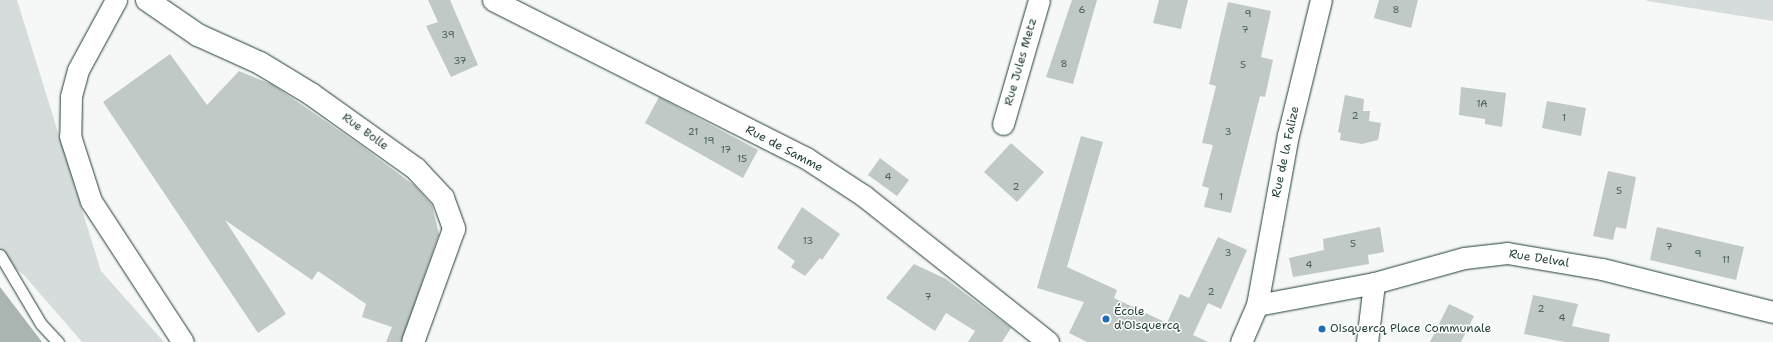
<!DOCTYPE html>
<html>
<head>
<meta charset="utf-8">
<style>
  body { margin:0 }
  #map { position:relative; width:1773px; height:342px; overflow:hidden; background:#f6f7f7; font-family:"Shantell Sans",sans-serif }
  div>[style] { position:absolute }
  .green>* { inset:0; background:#d6dcdb }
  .water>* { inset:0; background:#aab5b1 }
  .building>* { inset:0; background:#c0c9c6 }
  .roads { filter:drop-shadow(0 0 1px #1f3d34) drop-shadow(0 0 1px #1f3d34) }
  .lane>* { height:11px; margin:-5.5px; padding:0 5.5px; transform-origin:5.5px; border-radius:5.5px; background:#fff }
  .street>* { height:21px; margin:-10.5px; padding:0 10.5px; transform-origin:10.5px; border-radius:10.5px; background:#fff }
  .secondary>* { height:22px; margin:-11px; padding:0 11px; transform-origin:11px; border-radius:11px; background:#fff }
  .dots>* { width:11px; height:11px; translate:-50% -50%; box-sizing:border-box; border:2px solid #fff; border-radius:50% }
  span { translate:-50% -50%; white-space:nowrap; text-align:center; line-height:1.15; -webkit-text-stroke:3px #fff; paint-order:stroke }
  .number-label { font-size:10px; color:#476058 }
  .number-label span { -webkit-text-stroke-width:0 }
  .street-label { font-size:12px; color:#1f3d34 }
  .poi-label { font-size:12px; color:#1f3d34 }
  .left { translate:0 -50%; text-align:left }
</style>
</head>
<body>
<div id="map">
  <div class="green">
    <i style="clip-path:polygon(0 0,17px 0,101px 271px,164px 342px,82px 342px,23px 274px,0 258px)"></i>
    <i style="clip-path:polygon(1773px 0,1773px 21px,1647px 1px,1647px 0)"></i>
  </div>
  <div class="water">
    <i style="clip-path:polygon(0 287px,42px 342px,0 342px)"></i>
  </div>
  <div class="building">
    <i style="clip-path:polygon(428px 0,450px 0,478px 65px,451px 77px,426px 26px,438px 22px)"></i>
    <i style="clip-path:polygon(1072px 0,1097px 0,1073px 84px,1046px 77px)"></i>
    <i style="clip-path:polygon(1159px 0,1188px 0,1181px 29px,1153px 23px)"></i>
    <i style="clip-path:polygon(1379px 0,1418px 0,1411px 28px,1374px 18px)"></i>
    <i style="clip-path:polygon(1228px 2px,1271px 11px,1261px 57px,1273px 60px,1265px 97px,1260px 96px,1231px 213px,1204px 207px,1209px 188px,1202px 186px,1213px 145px,1202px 143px,1216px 86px,1209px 84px)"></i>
    <i style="clip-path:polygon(170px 54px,207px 105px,239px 71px,273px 85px,363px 147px,415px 186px,432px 205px,439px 234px,401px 342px,386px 342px,392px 327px,362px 317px,366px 304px,318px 271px,312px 280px,225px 220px,286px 314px,258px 333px,103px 102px)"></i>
    <i style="clip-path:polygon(1461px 87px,1506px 93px,1502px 127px,1485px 124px,1485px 119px,1459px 115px)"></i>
    <i style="clip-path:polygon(1345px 95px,1364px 99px,1363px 111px,1370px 111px,1369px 121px,1381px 123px,1378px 140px,1362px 144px,1340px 140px,1341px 133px,1338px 132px)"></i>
    <i style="clip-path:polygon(659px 97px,758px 150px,743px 178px,645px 123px)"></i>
    <i style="clip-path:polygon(1547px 101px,1586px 108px,1581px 136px,1542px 128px)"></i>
    <i style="clip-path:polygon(1081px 136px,1103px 142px,1067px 267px,1117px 290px,1114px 298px,1167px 323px,1180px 294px,1189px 298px,1218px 237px,1247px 250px,1221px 309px,1208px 303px,1193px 335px,1208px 342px,1087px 342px,1069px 333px,1084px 302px,1037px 288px)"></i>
    <i style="clip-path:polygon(1011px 143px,1044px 172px,1017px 202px,984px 172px)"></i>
    <i style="clip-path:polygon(880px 158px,909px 180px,897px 196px,868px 175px)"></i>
    <i style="clip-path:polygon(1608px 171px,1636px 177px,1626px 229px,1616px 227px,1613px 240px,1593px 236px)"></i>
    <i style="clip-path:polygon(802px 207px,840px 234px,822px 260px,820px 258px,805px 276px,791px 267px,795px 261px,777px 248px)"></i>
    <i style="clip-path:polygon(1380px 227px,1384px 252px,1368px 255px,1369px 264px,1293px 277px,1289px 258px,1324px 250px,1323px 239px)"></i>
    <i style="clip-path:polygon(1657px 227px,1744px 247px,1736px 280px,1650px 260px)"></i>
    <i style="clip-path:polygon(914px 264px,946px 279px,1011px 328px,1002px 342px,968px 342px,975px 331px,946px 313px,935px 331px,886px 298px)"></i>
    <i style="clip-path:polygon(1533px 295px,1578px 304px,1572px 326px,1610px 334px,1609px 342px,1565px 342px,1524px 334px)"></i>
    <i style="clip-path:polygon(1449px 304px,1474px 316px,1461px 342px,1430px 342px)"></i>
  </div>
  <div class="roads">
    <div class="lane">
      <i style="left:0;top:255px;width:80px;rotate:59.3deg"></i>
      <i style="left:41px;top:324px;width:25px;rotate:47deg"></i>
    </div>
    <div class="street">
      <i style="left:116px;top:0;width:80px;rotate:118.5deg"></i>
      <i style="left:78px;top:70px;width:28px;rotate:105deg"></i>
      <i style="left:71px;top:97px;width:39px;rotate:91deg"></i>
      <i style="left:70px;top:136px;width:68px;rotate:72.1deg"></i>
      <i style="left:91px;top:201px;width:168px;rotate:56.9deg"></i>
      <i style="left:493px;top:0;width:351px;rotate:26.8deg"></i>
      <i style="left:806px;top:158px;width:69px;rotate:33.2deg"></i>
      <i style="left:864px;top:196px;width:235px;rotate:38.4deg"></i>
      <i style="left:1003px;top:124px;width:129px;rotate:-73.8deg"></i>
      <i style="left:1257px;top:305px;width:119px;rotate:-10.6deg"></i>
      <i style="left:1374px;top:283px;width:93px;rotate:-15.5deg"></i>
      <i style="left:1464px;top:258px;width:43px;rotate:-6.6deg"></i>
      <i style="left:1507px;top:253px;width:96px;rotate:9.6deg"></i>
      <i style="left:1602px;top:269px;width:176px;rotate:14.1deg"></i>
      <i style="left:1241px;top:342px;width:40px;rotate:-66.6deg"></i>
      <i style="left:1257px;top:305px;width:173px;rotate:-79.7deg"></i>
      <i style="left:1288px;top:135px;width:139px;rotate:-76.3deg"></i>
      <i style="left:1367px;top:342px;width:59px;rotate:-83.2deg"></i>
    </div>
    <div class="secondary">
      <i style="left:147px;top:0;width:62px;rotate:34.5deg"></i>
      <i style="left:198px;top:35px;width:68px;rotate:24.3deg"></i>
      <i style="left:260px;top:63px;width:60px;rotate:31.3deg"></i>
      <i style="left:311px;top:94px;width:129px;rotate:35.5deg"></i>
      <i style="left:416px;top:169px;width:40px;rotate:47deg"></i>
      <i style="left:443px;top:198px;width:33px;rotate:70deg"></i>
      <i style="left:454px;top:229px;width:120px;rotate:109.9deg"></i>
    </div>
  </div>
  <div class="dots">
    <i style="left:1106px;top:319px;background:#1f6fb2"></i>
    <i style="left:1322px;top:329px;background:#1f6fb2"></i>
  </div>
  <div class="number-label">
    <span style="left:1082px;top:10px">6</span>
    <span style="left:1396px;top:10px">8</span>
    <span style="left:1248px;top:14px">9</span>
    <span style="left:1245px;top:30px">7</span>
    <span style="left:448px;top:35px">39</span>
    <span style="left:460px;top:61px">37</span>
    <span style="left:1064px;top:64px">8</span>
    <span style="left:1243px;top:65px">5</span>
    <span style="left:1482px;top:104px">1A</span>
    <span style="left:1355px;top:116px">2</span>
    <span style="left:1564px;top:118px">1</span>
    <span style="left:693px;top:132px">21</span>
    <span style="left:1228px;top:132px">3</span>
    <span style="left:709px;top:141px">19</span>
    <span style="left:726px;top:150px">17</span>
    <span style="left:742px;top:159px">15</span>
    <span style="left:888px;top:177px">4</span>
    <span style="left:1016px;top:187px">2</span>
    <span style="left:1619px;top:191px">5</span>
    <span style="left:1221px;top:197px">1</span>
    <span style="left:808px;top:241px">13</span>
    <span style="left:1353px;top:244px">5</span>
    <span style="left:1669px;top:247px">7</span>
    <span style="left:1228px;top:253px">3</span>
    <span style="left:1698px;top:254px">9</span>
    <span style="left:1726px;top:260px">11</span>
    <span style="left:1309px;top:265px">4</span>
    <span style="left:1211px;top:292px">2</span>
    <span style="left:928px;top:297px">7</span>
    <span style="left:1541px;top:309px">2</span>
    <span style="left:1562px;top:318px">4</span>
  </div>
  <div class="street-label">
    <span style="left:1021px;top:62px;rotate:-74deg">Rue Jules Metz</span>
    <span style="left:365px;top:132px;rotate:36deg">Rue Bolle</span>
    <span style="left:784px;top:149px;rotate:28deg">Rue de Samme</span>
    <span style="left:1286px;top:152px;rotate:-78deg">Rue de la Falize</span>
    <span style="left:1539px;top:259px;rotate:9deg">Rue Delval</span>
  </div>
  <div class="poi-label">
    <span class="left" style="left:1114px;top:319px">École<br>d'Oisquercq</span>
    <span class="left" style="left:1330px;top:329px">Oisquercq Place Communale</span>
  </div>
</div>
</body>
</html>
